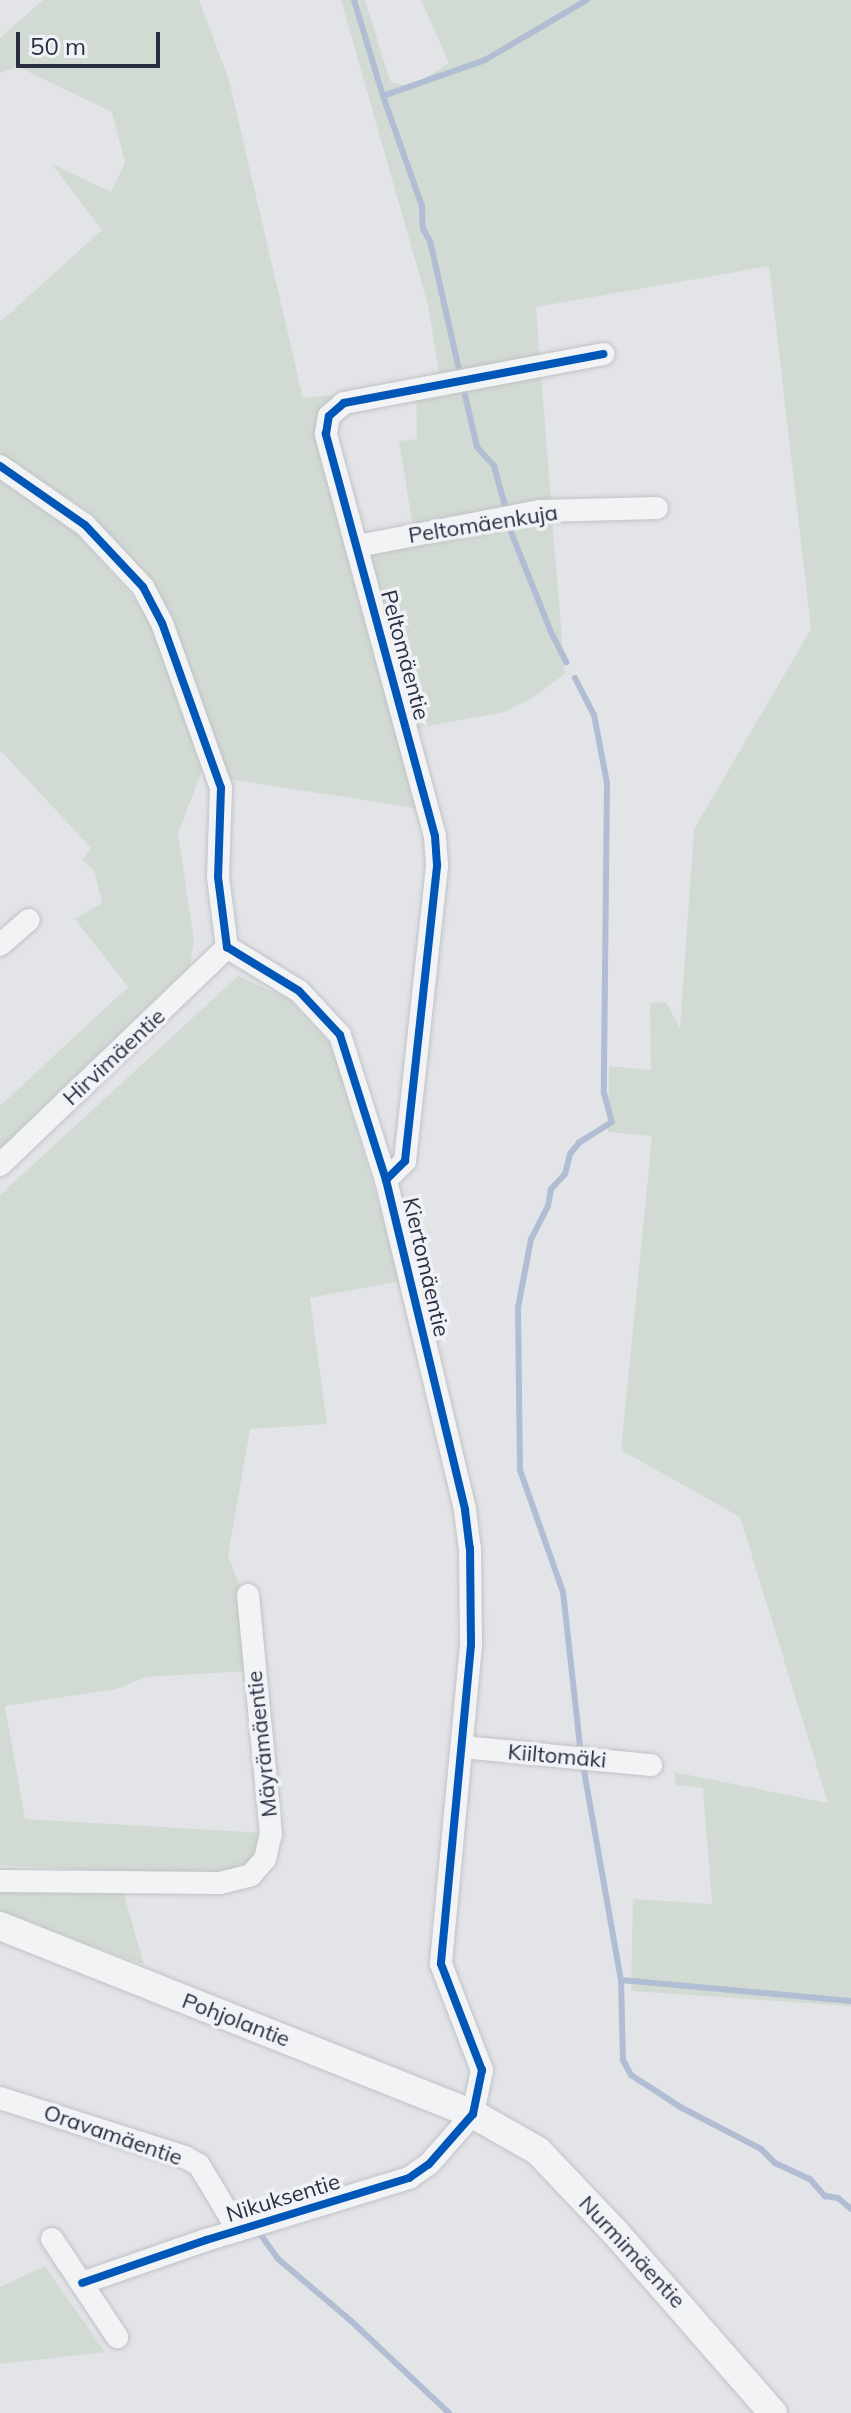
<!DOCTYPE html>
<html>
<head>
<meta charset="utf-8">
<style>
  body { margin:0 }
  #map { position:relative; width:851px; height:2413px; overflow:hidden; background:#e3e4e8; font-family:Mulish,sans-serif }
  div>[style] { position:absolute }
  .green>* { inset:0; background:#d2dbd3 }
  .stream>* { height:6px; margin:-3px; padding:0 3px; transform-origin:3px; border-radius:3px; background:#b1bdd2 }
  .roads { filter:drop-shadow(0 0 2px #c1c2c6) drop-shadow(0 0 2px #c1c2c6) }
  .minor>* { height:22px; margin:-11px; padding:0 11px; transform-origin:11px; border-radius:11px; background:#f2f3f5 }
  .tertiary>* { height:28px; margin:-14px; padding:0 14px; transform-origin:14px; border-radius:14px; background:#f2f3f5 }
  .cycleway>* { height:8px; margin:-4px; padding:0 4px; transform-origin:4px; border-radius:4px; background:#0057b8 }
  span { translate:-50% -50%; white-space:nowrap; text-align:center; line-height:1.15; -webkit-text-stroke:7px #f1f2f7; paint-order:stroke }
  .street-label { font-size:22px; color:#292f41 }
  .scale { position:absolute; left:16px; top:32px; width:144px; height:36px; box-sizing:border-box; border:4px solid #292f41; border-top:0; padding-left:10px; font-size:24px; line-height:28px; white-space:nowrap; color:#292f41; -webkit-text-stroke:6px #f1f2f7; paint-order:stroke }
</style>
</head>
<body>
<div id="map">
  <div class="green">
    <i style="clip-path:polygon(43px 0,199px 0,229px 80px,303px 398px,343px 394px,321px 413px,422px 809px,228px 779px,146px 581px,87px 510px,0 454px,0 322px,102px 230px,52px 164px,111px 192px,125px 163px,112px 112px,18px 67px,0 73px,0 38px)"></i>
    <i style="clip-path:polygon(341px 0,365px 0,390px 81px,402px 85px,424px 79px,449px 63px,421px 0,851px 0,851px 2006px,631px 1991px,633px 1899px,712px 1904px,703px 1788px,676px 1785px,674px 1772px,828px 1803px,740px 1517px,621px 1450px,652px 1136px,608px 1132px,609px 1066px,651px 1070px,650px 1003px,666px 1002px,680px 1028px,694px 829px,811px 629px,769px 266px,536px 307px,540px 361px,440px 379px,428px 305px)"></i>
    <i style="clip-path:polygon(541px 374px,551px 502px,413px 527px,399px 441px,417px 439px,416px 394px)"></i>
    <i style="clip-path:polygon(0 480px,77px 534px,141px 606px,176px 678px,202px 771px,178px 833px,194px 941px,190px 965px,0 1149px,0 1106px,128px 987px,75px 919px,102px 903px,94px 870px,82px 860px,91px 848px,0 750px)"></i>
    <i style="clip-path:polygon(552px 520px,565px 674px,531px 699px,504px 712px,413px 729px,367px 551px)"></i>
    <i style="clip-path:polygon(238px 976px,287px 998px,332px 1045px,401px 1281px,310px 1298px,327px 1424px,250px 1429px,228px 1556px,243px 1594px,248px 1671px,147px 1677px,116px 1689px,5px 1706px,25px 1819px,265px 1833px,258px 1858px,245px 1867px,218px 1876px,0 1865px,0 1195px)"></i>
    <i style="clip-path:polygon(0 1888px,123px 1891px,144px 1965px,0 1911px)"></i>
    <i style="clip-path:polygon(45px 2266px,105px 2352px,0 2364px,0 2287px)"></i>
  </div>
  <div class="stream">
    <i style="left:354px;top:0;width:100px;rotate:73.2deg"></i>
    <i style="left:383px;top:96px;width:117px;rotate:70.5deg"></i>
    <i style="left:422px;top:206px;width:23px;rotate:88deg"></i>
    <i style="left:423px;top:229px;width:14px;rotate:60deg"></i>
    <i style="left:430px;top:241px;width:136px;rotate:77.3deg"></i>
    <i style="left:383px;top:96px;width:108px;rotate:-19.4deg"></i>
    <i style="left:485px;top:60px;width:118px;rotate:-30.5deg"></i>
    <i style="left:465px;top:395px;width:53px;rotate:77deg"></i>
    <i style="left:477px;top:447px;width:25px;rotate:48deg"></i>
    <i style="left:494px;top:466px;width:41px;rotate:74.6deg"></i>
    <i style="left:509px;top:527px;width:113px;rotate:68.2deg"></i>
    <i style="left:551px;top:632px;width:34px;rotate:63deg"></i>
    <i style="left:575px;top:678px;width:42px;rotate:62.8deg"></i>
    <i style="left:594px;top:715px;width:69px;rotate:79.2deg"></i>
    <i style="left:607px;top:783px;width:310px;rotate:90.6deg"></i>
    <i style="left:604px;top:1093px;width:30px;rotate:75deg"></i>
    <i style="left:612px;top:1122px;width:39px;rotate:148deg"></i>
    <i style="left:579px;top:1143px;width:14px;rotate:129deg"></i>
    <i style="left:570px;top:1154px;width:21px;rotate:104deg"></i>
    <i style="left:565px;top:1174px;width:21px;rotate:133deg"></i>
    <i style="left:551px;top:1189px;width:17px;rotate:100deg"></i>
    <i style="left:548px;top:1206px;width:37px;rotate:117deg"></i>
    <i style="left:531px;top:1239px;width:70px;rotate:100.7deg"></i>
    <i style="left:518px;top:1308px;width:162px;rotate:89.3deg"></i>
    <i style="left:520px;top:1470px;width:129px;rotate:70.6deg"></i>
    <i style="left:563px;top:1592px;width:163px;rotate:83.7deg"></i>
    <i style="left:583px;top:1765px;width:218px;rotate:80deg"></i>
    <i style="left:621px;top:1980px;width:80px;rotate:88.6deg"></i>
    <i style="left:623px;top:2060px;width:17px;rotate:62deg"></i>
    <i style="left:631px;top:2075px;width:61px;rotate:32.9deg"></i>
    <i style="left:682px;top:2108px;width:89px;rotate:27.4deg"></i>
    <i style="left:761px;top:2149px;width:20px;rotate:45deg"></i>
    <i style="left:775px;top:2163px;width:38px;rotate:25deg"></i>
    <i style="left:810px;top:2179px;width:23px;rotate:49deg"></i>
    <i style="left:825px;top:2196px;width:13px;rotate:9deg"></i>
    <i style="left:838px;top:2198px;width:17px;rotate:40deg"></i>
    <i style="left:621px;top:1980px;width:231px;rotate:5.2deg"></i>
    <i style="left:260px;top:2234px;width:31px;rotate:54deg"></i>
    <i style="left:278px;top:2259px;width:94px;rotate:40.3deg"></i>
    <i style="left:350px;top:2320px;width:136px;rotate:43.2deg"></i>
  </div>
  <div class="roads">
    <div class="minor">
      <i style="left:0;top:466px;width:103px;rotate:34.8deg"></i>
      <i style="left:85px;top:525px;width:85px;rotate:46.9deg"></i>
      <i style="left:143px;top:587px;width:41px;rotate:62.2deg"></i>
      <i style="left:162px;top:623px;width:175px;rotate:70.3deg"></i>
      <i style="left:221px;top:788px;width:89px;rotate:91.9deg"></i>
      <i style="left:218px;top:877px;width:71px;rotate:82.7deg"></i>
      <i style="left:227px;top:947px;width:84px;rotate:31.4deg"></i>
      <i style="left:299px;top:991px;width:60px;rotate:47deg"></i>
      <i style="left:340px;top:1035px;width:152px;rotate:72.4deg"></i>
      <i style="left:386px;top:1180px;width:339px;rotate:76.5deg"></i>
      <i style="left:465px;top:1510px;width:38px;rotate:83deg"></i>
      <i style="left:470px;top:1548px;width:97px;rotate:89.4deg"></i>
      <i style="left:471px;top:1645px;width:320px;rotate:95.4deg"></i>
      <i style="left:441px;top:1964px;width:114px;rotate:68.9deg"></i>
      <i style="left:482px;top:2070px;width:45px;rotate:101.6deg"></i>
      <i style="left:473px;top:2114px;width:67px;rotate:131.3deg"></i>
      <i style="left:429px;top:2164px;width:24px;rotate:145deg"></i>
      <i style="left:409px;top:2178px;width:212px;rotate:163deg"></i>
      <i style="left:206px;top:2240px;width:131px;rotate:160.9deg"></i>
      <i style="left:358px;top:546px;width:185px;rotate:-10.9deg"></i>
      <i style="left:540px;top:511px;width:117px;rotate:-1.5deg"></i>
      <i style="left:0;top:945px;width:38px;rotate:-41deg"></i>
      <i style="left:0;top:1165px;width:315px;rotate:-43.8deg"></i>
      <i style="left:386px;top:1180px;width:27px;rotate:-45deg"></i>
      <i style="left:405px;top:1161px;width:298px;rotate:-83.8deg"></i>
      <i style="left:437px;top:865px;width:29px;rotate:-94deg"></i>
      <i style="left:435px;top:836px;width:417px;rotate:-105.2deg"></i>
      <i style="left:326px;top:434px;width:18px;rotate:-81deg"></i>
      <i style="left:329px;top:416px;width:20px;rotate:-41deg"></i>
      <i style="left:344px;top:403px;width:264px;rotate:-10.7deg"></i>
      <i style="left:463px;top:1747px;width:189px;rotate:5.5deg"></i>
      <i style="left:0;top:1881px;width:220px;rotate:0.5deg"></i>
      <i style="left:220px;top:1883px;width:32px;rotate:-14deg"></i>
      <i style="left:251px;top:1875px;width:21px;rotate:-49deg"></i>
      <i style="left:265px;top:1859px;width:26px;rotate:-77deg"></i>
      <i style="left:271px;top:1834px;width:240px;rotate:-95.5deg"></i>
      <i style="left:0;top:2098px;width:194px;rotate:17.7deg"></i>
      <i style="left:185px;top:2157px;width:16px;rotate:30deg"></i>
      <i style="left:199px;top:2165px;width:76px;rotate:59deg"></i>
      <i style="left:52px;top:2239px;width:118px;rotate:56.4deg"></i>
    </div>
    <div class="tertiary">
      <i style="left:0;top:1926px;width:509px;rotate:21.68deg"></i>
      <i style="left:473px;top:2114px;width:75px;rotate:29.6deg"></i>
      <i style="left:538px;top:2151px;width:112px;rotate:46.5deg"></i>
      <i style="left:615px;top:2232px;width:240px;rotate:48.9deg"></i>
    </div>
  </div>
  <div class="cycleway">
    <i style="left:0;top:466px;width:103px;rotate:34.8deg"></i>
    <i style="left:85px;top:525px;width:85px;rotate:46.9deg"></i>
    <i style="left:143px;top:587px;width:41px;rotate:62.2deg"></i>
    <i style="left:162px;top:623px;width:175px;rotate:70.3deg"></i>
    <i style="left:221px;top:788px;width:89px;rotate:91.9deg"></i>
    <i style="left:218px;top:877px;width:71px;rotate:82.7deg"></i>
    <i style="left:227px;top:947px;width:84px;rotate:31.4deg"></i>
    <i style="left:299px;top:991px;width:60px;rotate:47deg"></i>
    <i style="left:340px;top:1035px;width:152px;rotate:72.4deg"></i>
    <i style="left:386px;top:1180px;width:339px;rotate:76.5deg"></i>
    <i style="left:465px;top:1510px;width:38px;rotate:83deg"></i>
    <i style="left:470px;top:1548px;width:97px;rotate:89.4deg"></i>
    <i style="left:471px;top:1645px;width:320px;rotate:95.4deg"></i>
    <i style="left:441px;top:1964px;width:114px;rotate:68.9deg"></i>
    <i style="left:482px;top:2070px;width:45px;rotate:101.6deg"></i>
    <i style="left:473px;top:2114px;width:67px;rotate:131.3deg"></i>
    <i style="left:429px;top:2164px;width:24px;rotate:145deg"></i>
    <i style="left:409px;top:2178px;width:212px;rotate:163deg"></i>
    <i style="left:206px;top:2240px;width:131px;rotate:160.9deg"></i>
    <i style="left:386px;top:1180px;width:27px;rotate:-45deg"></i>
    <i style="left:405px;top:1161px;width:298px;rotate:-83.8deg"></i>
    <i style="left:437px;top:865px;width:29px;rotate:-94deg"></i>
    <i style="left:435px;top:836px;width:417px;rotate:-105.2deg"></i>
    <i style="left:326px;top:434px;width:18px;rotate:-81deg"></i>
    <i style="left:329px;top:416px;width:20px;rotate:-41deg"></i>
    <i style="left:344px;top:403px;width:264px;rotate:-10.7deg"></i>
  </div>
  <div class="street-label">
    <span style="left:483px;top:524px;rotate:-9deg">Peltomäenkuja</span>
    <span style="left:405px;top:655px;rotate:75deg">Peltomäentie</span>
    <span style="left:114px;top:1057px;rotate:-43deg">Hirvimäentie</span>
    <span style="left:426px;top:1267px;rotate:77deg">Kiertomäentie</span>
    <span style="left:262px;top:1744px;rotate:-96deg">Mäyrämäentie</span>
    <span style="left:557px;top:1756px;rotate:5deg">Kiiltomäki</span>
    <span style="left:236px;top:2020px;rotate:21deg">Pohjolantie</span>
    <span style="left:113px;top:2135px;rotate:19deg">Oravamäentie</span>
    <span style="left:283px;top:2198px;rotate:-17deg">Nikuksentie</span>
    <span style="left:632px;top:2252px;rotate:47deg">Nurmimäentie</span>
  </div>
  <div class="scale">50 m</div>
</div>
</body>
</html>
